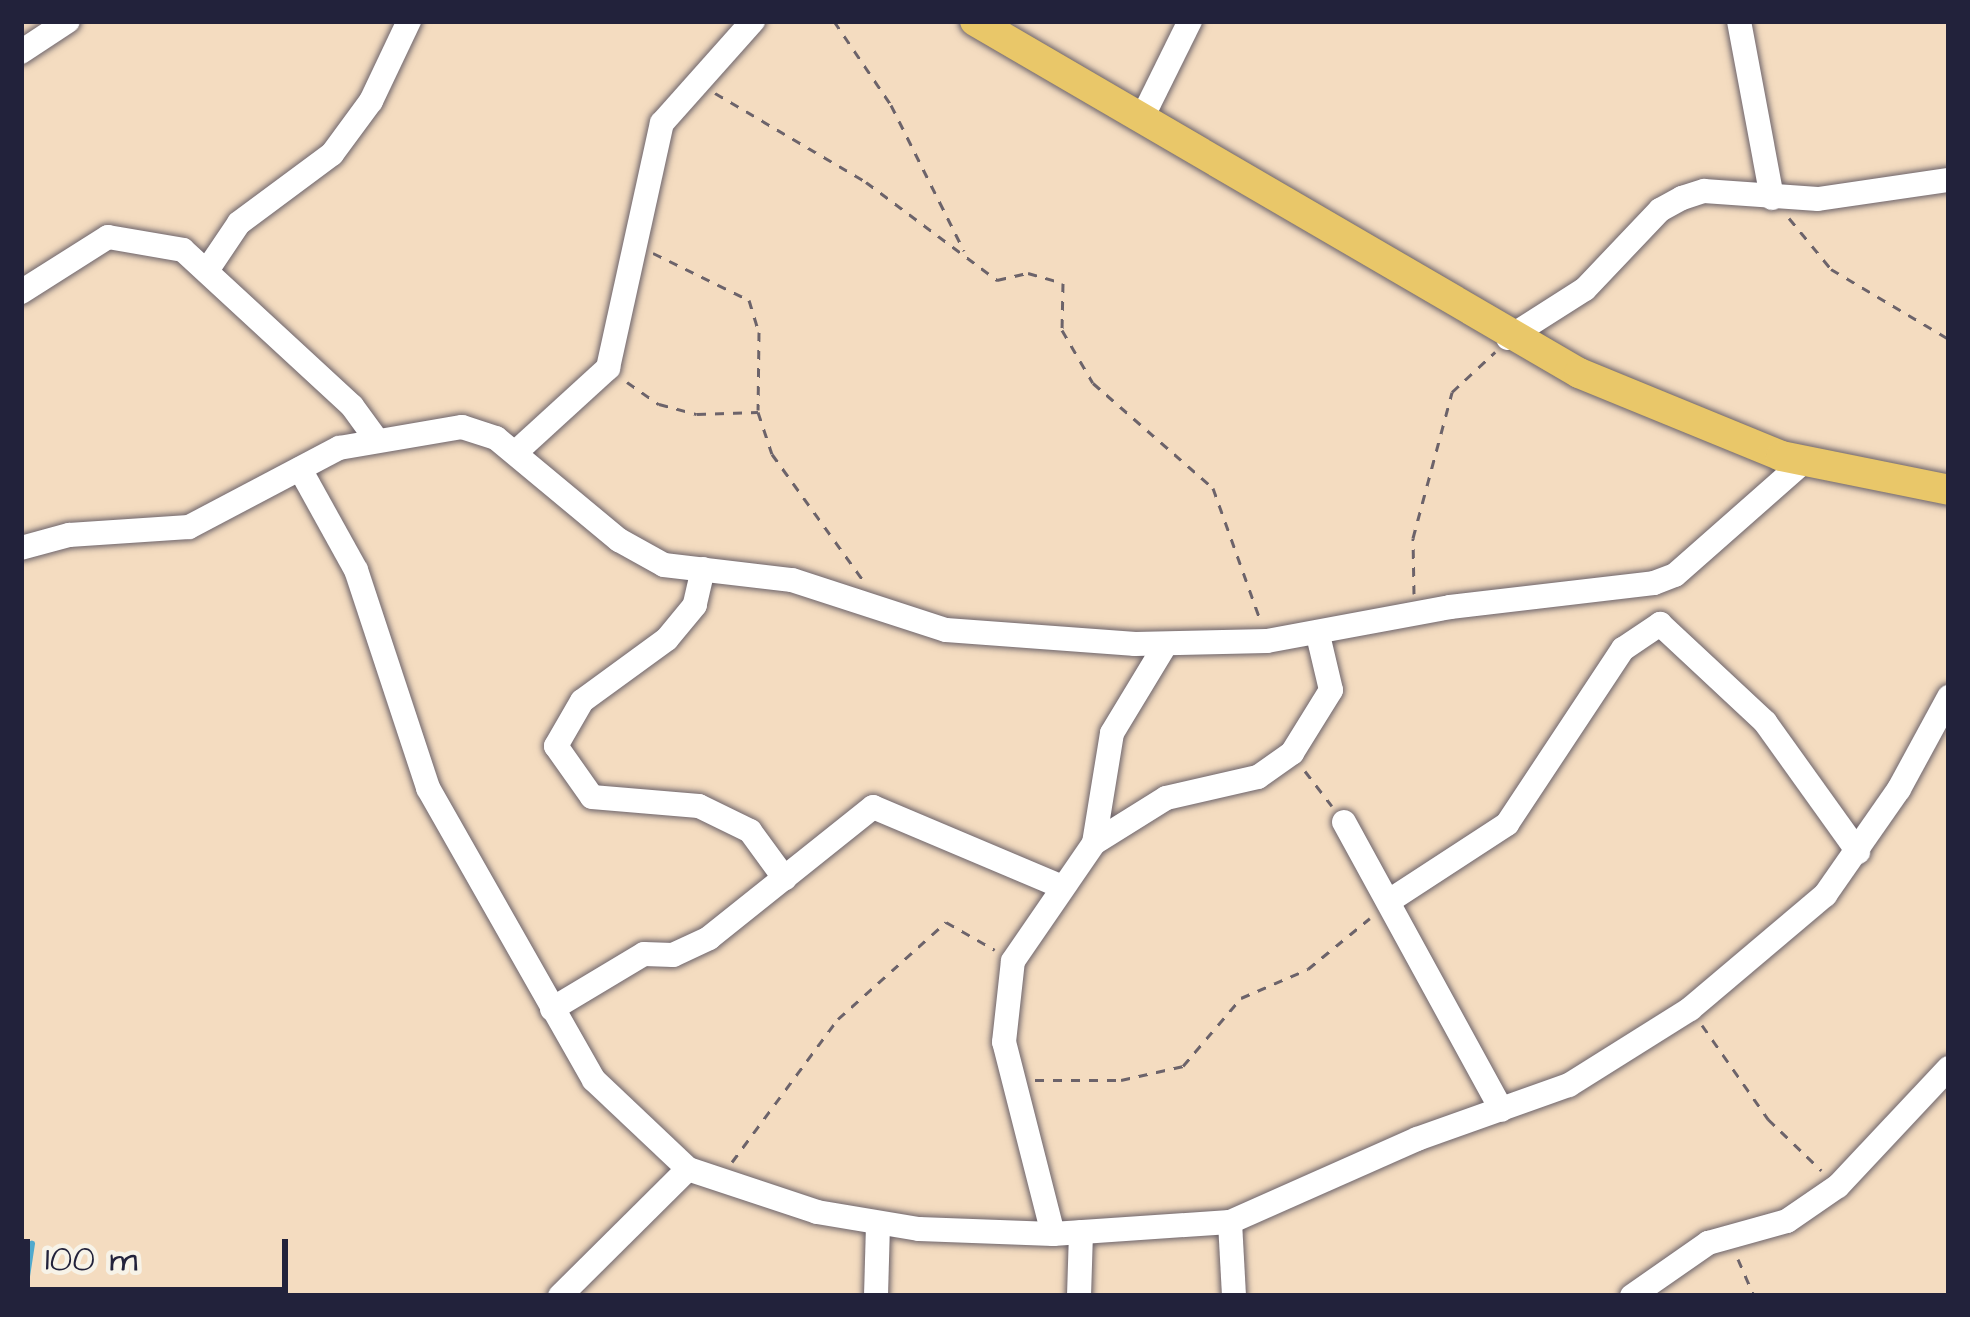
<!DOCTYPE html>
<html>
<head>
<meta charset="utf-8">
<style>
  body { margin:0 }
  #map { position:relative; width:1970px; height:1317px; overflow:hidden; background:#f4dcc0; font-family:"Architects Daughter",sans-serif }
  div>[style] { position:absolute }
  .stream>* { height:6px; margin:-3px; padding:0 3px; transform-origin:3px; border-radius:3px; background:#50a9cd }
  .path>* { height:3px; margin-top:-1.5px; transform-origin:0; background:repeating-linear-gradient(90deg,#6c636a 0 9px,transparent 0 18px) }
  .roads { filter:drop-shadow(0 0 3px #6c636a) drop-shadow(0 0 3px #6c636a) }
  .minor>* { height:24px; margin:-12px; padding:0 12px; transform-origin:12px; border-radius:12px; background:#fff }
  .major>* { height:30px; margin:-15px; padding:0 15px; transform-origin:15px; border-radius:15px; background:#e9c769 }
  span { translate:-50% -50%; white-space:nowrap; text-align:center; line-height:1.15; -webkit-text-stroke:9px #f7f3e8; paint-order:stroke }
  .frame { position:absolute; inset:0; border:24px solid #22223b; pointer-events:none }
  .scale { position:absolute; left:24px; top:1239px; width:264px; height:54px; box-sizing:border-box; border:6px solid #22223b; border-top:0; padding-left:15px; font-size:36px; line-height:42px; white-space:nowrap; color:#22223b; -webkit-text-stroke:9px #f7f3e8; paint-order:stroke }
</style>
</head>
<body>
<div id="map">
  <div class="stream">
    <i style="left:24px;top:1296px;width:53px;rotate:-81.3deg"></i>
  </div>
  <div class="path">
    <i style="left:834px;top:21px;width:102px;rotate:55.8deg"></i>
    <i style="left:891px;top:105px;width:163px;rotate:63.4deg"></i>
    <i style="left:715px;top:93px;width:175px;rotate:30.5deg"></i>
    <i style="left:866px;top:182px;width:164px;rotate:36.8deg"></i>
    <i style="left:997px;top:280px;width:32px;rotate:-13deg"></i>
    <i style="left:1028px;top:273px;width:36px;rotate:16deg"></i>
    <i style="left:1063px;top:283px;width:47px;rotate:91.2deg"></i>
    <i style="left:1062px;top:330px;width:61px;rotate:59.7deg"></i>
    <i style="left:1093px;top:383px;width:159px;rotate:41.2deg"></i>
    <i style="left:1213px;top:488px;width:142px;rotate:70.3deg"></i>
    <i style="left:1789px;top:218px;width:66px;rotate:50.5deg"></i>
    <i style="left:1831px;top:269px;width:137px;rotate:30.7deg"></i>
    <i style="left:653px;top:253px;width:107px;rotate:26.1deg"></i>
    <i style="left:749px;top:300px;width:34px;rotate:73deg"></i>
    <i style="left:759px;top:332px;width:78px;rotate:90.7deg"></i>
    <i style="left:627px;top:382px;width:39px;rotate:35deg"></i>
    <i style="left:659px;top:404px;width:39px;rotate:15deg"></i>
    <i style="left:697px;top:414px;width:61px;rotate:-1.9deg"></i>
    <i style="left:758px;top:412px;width:44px;rotate:71.6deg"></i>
    <i style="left:772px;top:454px;width:154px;rotate:54.2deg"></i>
    <i style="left:1414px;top:594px;width:56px;rotate:-91deg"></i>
    <i style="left:1413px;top:538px;width:151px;rotate:-75deg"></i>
    <i style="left:1452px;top:392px;width:59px;rotate:-42.9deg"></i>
    <i style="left:1305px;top:771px;width:44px;rotate:52.4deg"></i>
    <i style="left:1702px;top:1025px;width:115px;rotate:54.9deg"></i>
    <i style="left:1768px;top:1119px;width:74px;rotate:43.9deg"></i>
    <i style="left:1035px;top:1080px;width:86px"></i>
    <i style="left:1121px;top:1080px;width:64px;rotate:-12.7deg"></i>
    <i style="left:1183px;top:1066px;width:89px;rotate:-49.5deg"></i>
    <i style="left:1241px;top:998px;width:73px;rotate:-23.4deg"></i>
    <i style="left:1308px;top:969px;width:80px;rotate:-39.4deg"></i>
    <i style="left:732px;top:1162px;width:178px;rotate:-53.5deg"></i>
    <i style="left:838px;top:1019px;width:145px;rotate:-41.9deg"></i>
    <i style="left:946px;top:922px;width:56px;rotate:29.7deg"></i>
    <i style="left:1738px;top:1259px;width:40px;rotate:66.6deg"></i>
  </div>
  <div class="roads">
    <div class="minor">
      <i style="left:1739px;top:21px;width:180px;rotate:79.4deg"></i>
      <i style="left:21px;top:52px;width:56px;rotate:-33.4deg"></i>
      <i style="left:1142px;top:118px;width:108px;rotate:-63.7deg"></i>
      <i style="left:208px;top:269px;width:55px;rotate:-56deg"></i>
      <i style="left:239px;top:223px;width:116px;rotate:-36.6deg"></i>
      <i style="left:332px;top:154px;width:66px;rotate:-53.7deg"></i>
      <i style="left:371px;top:101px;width:89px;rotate:-64.6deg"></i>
      <i style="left:21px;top:292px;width:103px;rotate:-32.3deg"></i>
      <i style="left:108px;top:237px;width:76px;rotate:9.8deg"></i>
      <i style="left:183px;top:250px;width:230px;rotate:42.7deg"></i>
      <i style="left:352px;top:406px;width:41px;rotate:54deg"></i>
      <i style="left:1508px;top:338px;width:91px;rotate:-32.5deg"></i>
      <i style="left:1585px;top:289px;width:109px;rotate:-46.5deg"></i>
      <i style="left:1660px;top:210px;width:25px;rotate:-29deg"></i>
      <i style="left:1682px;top:198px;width:23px;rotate:-18deg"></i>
      <i style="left:1704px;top:191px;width:114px;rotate:4deg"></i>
      <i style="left:1818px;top:199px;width:132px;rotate:-8.3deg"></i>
      <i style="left:516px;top:452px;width:125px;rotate:-42.4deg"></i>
      <i style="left:608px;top:368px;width:251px;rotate:-77.6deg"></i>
      <i style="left:662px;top:123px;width:137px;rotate:-48.3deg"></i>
      <i style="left:300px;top:469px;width:115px;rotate:61deg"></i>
      <i style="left:356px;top:570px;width:230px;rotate:71.7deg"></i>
      <i style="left:428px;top:788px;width:336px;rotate:60.4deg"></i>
      <i style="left:594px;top:1080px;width:129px;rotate:43.4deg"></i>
      <i style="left:688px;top:1169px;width:136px;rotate:18.4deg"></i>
      <i style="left:817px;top:1212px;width:103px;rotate:9.5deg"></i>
      <i style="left:919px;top:1229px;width:134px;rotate:2.1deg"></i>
      <i style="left:1053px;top:1234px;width:177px;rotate:-3.9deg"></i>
      <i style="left:1230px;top:1222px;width:205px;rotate:-23.9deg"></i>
      <i style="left:1417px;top:1139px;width:161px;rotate:-19.6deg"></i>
      <i style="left:1569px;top:1085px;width:143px;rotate:-32.1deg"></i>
      <i style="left:1690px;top:1009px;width:177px;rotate:-40.2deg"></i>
      <i style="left:1825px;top:895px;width:129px;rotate:-55.1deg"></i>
      <i style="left:1899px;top:789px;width:105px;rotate:-61.5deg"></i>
      <i style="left:21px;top:548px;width:50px;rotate:-15.2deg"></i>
      <i style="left:69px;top:535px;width:120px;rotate:-3.8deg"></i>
      <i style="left:189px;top:527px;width:170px;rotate:-27.8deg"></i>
      <i style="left:339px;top:448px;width:125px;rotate:-9.7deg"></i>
      <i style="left:462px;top:427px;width:36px;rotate:18deg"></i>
      <i style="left:496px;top:438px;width:160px;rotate:39.7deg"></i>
      <i style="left:619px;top:540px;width:51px;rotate:29.1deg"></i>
      <i style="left:664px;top:565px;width:129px;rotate:6.7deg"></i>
      <i style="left:792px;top:580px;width:162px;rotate:18deg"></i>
      <i style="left:946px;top:630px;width:190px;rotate:4.2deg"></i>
      <i style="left:1135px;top:644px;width:132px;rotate:-1.3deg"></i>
      <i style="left:1267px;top:641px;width:186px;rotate:-10.5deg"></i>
      <i style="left:1450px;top:607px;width:205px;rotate:-6.7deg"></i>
      <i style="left:1654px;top:583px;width:22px;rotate:-21deg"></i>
      <i style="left:1675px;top:575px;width:169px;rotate:-41.4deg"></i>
      <i style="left:703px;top:569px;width:37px;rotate:103deg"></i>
      <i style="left:695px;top:605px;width:44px;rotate:129.5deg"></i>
      <i style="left:667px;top:639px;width:105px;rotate:143.9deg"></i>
      <i style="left:582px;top:701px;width:52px;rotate:120deg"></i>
      <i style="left:556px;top:746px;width:62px;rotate:54.8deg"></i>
      <i style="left:592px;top:797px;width:107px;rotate:4.8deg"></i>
      <i style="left:699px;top:806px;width:57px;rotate:26.1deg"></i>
      <i style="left:750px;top:831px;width:59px;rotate:53.9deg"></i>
      <i style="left:1344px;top:822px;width:328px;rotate:61.3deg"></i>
      <i style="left:1094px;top:843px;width:111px;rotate:-80.7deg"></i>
      <i style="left:1112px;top:733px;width:104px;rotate:-58.8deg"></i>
      <i style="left:1389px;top:901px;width:141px;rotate:-33.1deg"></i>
      <i style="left:1507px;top:824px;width:210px;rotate:-56.5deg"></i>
      <i style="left:1623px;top:649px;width:45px;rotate:-34deg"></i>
      <i style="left:1660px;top:624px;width:144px;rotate:43deg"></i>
      <i style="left:1765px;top:722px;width:160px;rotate:54.4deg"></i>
      <i style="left:552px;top:1009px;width:107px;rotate:-30.9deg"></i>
      <i style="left:644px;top:954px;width:29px;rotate:2deg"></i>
      <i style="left:673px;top:955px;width:40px;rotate:-25deg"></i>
      <i style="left:709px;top:938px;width:210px;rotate:-38.6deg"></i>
      <i style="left:873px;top:807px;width:203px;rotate:22.9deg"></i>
      <i style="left:1230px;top:1222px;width:74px;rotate:86.9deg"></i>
      <i style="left:1053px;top:1234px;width:198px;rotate:-104.3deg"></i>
      <i style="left:1004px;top:1042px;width:81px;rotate:-83.7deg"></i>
      <i style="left:1013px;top:961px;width:143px;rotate:-55.5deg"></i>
      <i style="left:1094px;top:843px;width:85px;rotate:-32deg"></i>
      <i style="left:1166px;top:798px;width:94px;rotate:-12.9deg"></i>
      <i style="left:1258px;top:777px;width:42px;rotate:-35.2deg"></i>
      <i style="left:1292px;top:753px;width:74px;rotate:-58.2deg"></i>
      <i style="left:1331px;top:690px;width:57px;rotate:-103.3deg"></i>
      <i style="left:560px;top:1296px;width:180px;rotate:-44.8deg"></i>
      <i style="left:876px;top:1296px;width:73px;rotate:-88.4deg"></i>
      <i style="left:1079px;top:1296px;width:64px;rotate:-88.2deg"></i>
      <i style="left:1632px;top:1296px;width:93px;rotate:-34.9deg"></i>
      <i style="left:1708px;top:1243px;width:82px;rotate:-15.6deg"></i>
      <i style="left:1787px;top:1221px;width:62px;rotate:-34.5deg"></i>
      <i style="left:1838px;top:1186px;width:162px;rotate:-46.8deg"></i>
    </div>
    <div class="major">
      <i style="left:975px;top:21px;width:699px;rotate:30.23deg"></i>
      <i style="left:1579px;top:373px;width:218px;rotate:22.3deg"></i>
      <i style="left:1781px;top:456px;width:171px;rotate:11.4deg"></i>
    </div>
  </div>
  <div class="frame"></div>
  <div class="scale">100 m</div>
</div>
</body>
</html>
